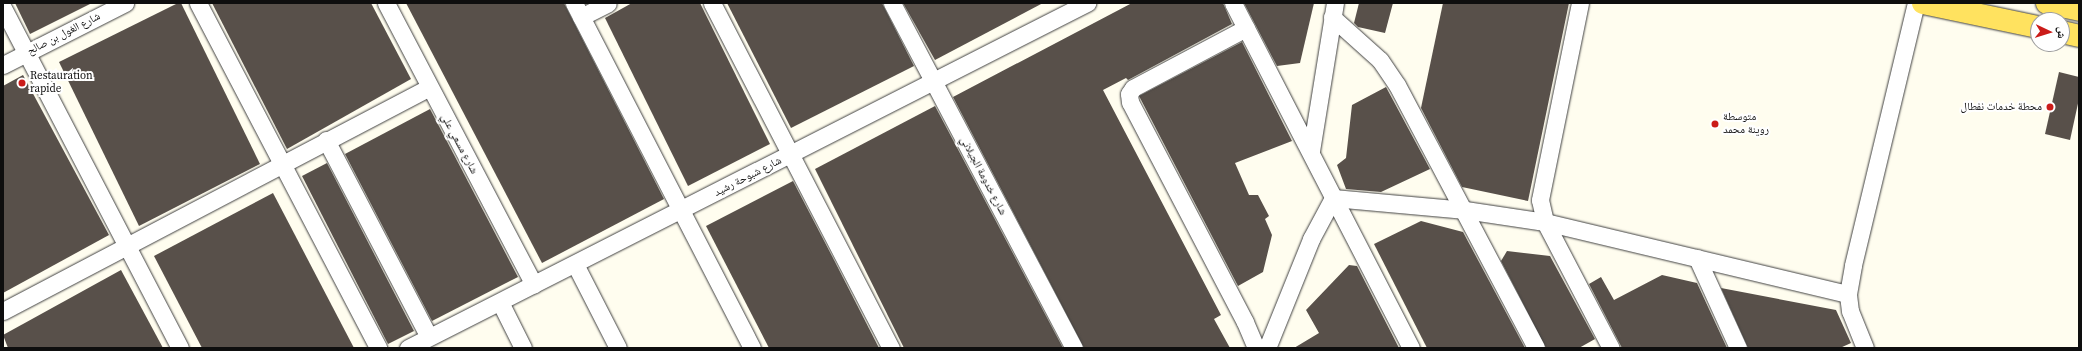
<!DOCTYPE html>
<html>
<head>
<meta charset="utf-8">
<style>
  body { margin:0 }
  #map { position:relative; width:2082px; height:351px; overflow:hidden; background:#fffdef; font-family:"Source Serif 4","Noto Naskh Arabic",serif }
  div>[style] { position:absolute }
  .building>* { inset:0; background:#58504a }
  .roads { filter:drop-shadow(0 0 1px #414141) drop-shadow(0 0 1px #414141) }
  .street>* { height:17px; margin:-8.5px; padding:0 8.5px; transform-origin:8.5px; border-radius:8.5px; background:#fff }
  .primary>* { height:22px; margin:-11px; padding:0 11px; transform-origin:11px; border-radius:11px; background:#ffe25f }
  .dots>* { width:11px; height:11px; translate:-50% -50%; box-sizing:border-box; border:2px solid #fff; border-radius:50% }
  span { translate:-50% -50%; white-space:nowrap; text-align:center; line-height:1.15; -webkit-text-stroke:4px #fff; paint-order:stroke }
  .street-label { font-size:11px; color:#0e0e0e }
  .poi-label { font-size:11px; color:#0e0e0e }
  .left { translate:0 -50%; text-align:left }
  .right { translate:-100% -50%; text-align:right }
  .frame { position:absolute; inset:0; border:4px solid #0e0e0e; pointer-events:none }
  .north { position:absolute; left:2030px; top:12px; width:40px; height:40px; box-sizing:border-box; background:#fff; border:1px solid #9f9f9f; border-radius:50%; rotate:94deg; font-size:11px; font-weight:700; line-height:16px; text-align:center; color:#0e0e0e }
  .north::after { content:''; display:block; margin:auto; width:14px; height:18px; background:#cb1c19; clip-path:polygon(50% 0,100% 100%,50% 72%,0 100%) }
</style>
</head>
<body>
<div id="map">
  <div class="building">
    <i style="clip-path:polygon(15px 3px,92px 3px,30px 34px)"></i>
    <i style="clip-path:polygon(178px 3px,181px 3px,260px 164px,139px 226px,59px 62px)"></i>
    <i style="clip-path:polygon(212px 3px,371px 3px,411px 79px,287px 149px)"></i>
    <i style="clip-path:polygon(406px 3px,564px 3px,664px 199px,542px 263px)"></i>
    <i style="clip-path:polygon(632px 3px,700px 3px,770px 144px,688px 186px,605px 18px)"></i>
    <i style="clip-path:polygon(727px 3px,882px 3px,914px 66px,791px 128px)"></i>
    <i style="clip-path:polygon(903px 3px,1043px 3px,935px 60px)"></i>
    <i style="clip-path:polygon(1132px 3px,1223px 3px,1232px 24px,1128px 80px,1126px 78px,1103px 90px,1221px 315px,1214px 319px,1230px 348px,1084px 348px,953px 97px)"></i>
    <i style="clip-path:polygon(1244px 3px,1314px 3px,1300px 63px,1277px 66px)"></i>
    <i style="clip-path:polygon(1359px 3px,1393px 3px,1385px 33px,1358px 27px,1354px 23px)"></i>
    <i style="clip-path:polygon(1443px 3px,1569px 3px,1528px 201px,1462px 187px,1421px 108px)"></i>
    <i style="clip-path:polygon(1242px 42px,1292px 141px,1235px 163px,1249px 195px,1258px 195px,1269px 216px,1265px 219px,1272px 235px,1263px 272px,1238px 286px,1139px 96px)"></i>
    <i style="clip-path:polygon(2059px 72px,2079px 77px,2079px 99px,2070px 140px,2045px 134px)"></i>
    <i style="clip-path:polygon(23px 75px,109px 235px,3px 293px,3px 86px)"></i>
    <i style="clip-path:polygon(1386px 87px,1430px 169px,1381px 192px,1346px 189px,1337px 165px,1346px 158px,1352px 105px)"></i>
    <i style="clip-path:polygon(935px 106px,1063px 348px,904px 348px,815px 169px)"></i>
    <i style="clip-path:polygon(430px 109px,518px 277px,432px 321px,345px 154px)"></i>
    <i style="clip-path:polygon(327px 163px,414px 331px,388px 344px,302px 176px)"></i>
    <i style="clip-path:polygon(793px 181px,833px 258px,879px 348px,769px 348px,706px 226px)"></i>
    <i style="clip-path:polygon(273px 193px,354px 348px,202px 348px,154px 256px)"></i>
    <i style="clip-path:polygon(1421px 221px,1463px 232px,1525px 348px,1427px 348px,1374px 244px)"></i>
    <i style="clip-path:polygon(1507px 251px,1550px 256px,1595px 339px,1579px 348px,1546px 348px,1501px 261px)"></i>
    <i style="clip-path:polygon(1349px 265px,1357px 266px,1399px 348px,1294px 348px,1319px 333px,1306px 310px)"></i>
    <i style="clip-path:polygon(121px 270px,163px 348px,8px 348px,3px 335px)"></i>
    <i style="clip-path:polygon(1662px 275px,1697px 283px,1727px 348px,1622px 348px,1589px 284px,1601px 277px,1614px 300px)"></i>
    <i style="clip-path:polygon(1721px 288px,1836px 310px,1851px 343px,1840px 348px,1748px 348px)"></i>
  </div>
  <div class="roads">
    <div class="street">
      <i style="left:198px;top:3px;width:389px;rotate:62.4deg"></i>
      <i style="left:386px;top:3px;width:318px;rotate:62.3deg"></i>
      <i style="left:574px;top:3px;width:388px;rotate:62.7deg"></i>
      <i style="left:712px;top:3px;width:389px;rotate:62.6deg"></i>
      <i style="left:892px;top:3px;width:390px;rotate:62.2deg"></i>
      <i style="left:1233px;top:3px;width:388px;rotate:62.7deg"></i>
      <i style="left:1580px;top:3px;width:201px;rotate:101.5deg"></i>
      <i style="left:1540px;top:200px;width:23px;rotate:77deg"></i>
      <i style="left:1545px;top:222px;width:142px;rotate:62.4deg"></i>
      <i style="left:3px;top:8px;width:383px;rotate:62.5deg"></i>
      <i style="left:581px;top:17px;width:30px;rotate:-27deg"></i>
      <i style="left:1332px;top:17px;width:64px;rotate:41.9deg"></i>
      <i style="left:1380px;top:60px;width:30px;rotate:56deg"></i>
      <i style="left:1397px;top:85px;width:297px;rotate:62.1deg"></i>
      <i style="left:1246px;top:28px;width:128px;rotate:152deg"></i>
      <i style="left:1133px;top:88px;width:7px;rotate:124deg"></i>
      <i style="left:1129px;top:94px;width:8px;rotate:83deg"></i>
      <i style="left:1130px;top:102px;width:248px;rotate:62.4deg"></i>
      <i style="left:1245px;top:322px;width:28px;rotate:67deg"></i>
      <i style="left:3px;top:65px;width:137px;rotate:-26.9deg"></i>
      <i style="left:326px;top:140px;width:222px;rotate:62.4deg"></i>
      <i style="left:1311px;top:151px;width:150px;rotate:-80.8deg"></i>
      <i style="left:1697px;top:258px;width:99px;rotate:65.5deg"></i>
      <i style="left:575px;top:264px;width:94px;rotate:62.9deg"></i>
      <i style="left:500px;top:302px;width:51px;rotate:63.4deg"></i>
      <i style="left:3px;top:311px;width:481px;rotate:-27.7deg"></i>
      <i style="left:408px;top:348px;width:762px;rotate:-26.94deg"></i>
      <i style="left:1267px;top:348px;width:118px;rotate:-68deg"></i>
      <i style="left:1311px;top:239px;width:47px;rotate:-61.8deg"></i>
      <i style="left:1333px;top:198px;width:133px;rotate:5.2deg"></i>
      <i style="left:1465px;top:210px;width:81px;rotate:8.5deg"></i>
      <i style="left:1545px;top:222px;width:311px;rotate:13.4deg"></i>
      <i style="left:1865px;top:348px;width:40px;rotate:-112deg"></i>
      <i style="left:1850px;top:311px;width:17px;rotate:-97deg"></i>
      <i style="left:1848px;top:294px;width:29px;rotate:-80deg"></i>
      <i style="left:1853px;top:265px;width:269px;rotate:-76.5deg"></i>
    </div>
    <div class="primary">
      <i style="left:1923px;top:3px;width:117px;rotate:11.8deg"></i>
      <i style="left:2047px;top:3px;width:33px;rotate:12deg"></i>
      <i style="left:2062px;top:32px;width:17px;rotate:13deg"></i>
    </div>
  </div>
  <div class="dots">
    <i style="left:22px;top:83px;background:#cb1c19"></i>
    <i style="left:2050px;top:107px;background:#cb1c19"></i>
    <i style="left:1715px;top:124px;background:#cb1c19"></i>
  </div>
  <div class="street-label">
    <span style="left:64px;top:34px;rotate:-27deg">شارع الغول بن صالح</span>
    <span style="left:459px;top:144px;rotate:62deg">شارع مسعي علي</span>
    <span style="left:983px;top:176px;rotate:62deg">شارع خدومة الجيلاني</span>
    <span style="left:748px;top:177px;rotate:-27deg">شارع شبوحة رشيد</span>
  </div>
  <div class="poi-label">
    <span class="left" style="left:30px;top:83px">Restauration<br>rapide</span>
    <span class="right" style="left:2042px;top:107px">محطة خدمات نفطال</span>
    <span class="left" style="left:1723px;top:124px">متوسطة<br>روينة محمد</span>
  </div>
  <div class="frame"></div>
  <div class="north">ش</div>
</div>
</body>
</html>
